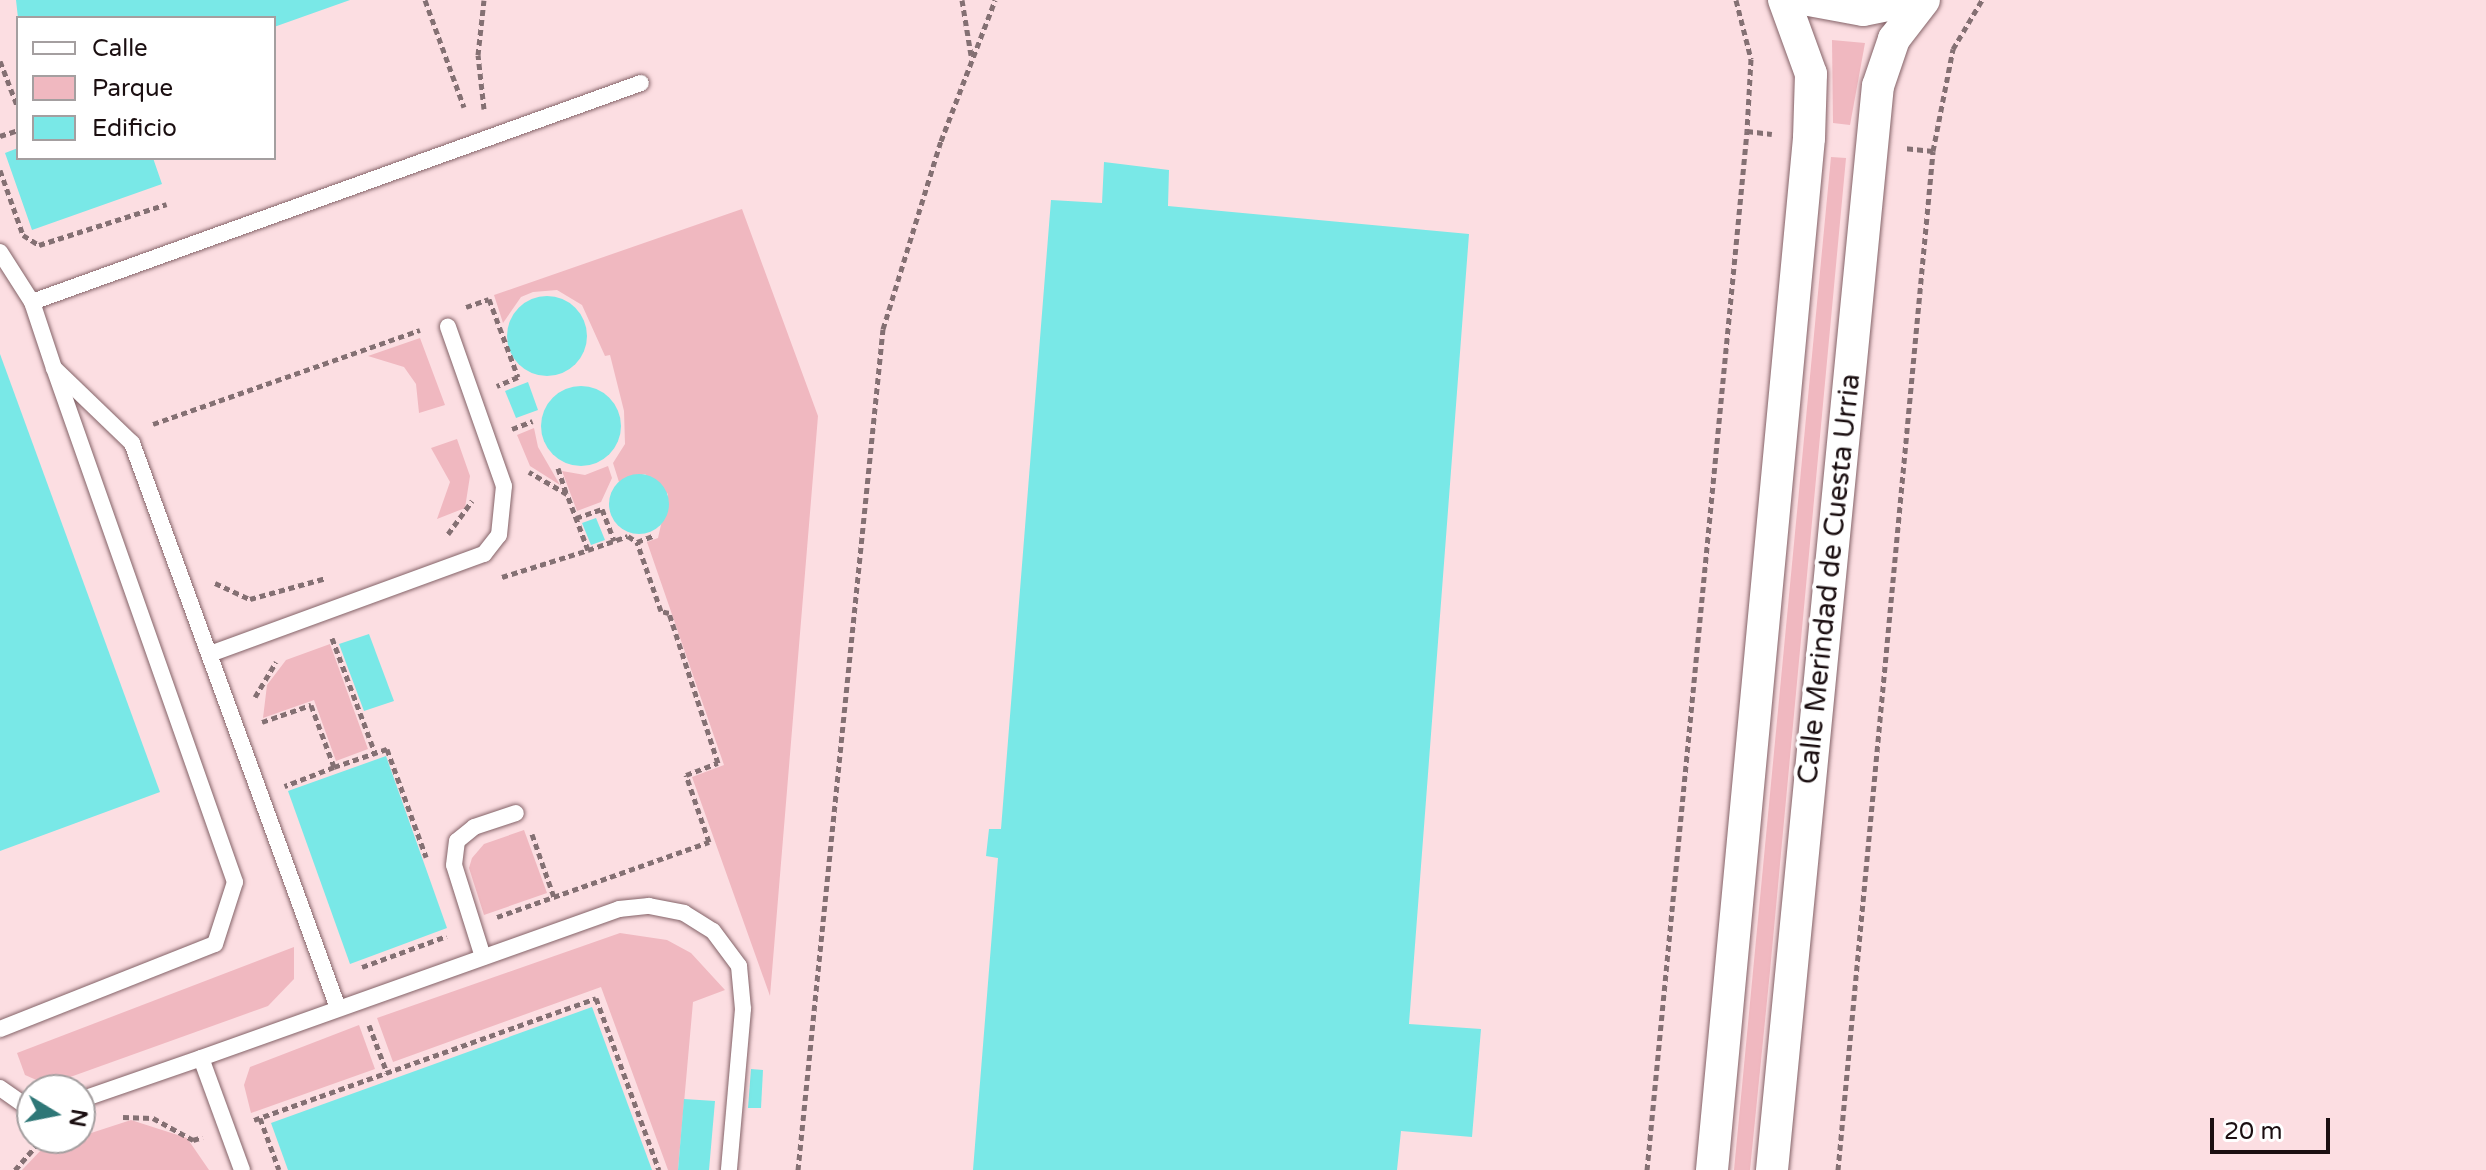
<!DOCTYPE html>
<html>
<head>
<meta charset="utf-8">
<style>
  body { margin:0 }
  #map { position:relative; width:2486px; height:1170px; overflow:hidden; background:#fcdee2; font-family:"Varela Round",sans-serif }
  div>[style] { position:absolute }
  .green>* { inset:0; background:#f0b8c0 }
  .building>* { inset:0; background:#79e8e7 }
  .round { border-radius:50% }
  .path>* { height:5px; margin-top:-2.5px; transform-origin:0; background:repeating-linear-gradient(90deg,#847073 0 6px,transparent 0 10px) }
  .roads { filter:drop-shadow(0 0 2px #846368) drop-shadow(0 0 2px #846368) }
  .service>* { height:16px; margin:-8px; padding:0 8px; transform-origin:8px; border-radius:8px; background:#fff }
  .minor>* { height:32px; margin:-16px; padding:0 16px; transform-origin:16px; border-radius:16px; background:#fff }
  span { translate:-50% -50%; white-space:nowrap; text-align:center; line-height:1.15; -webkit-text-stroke:8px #fff; paint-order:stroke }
  .street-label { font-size:28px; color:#1b0f11 }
  .legend { position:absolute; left:16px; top:16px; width:260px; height:144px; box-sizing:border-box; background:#fff; border:2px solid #a49fa0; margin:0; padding:10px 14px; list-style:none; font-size:24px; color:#1b0f11 }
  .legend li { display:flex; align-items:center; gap:16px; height:40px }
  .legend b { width:40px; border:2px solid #a49fa0 }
  .north { position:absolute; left:16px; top:1074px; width:80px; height:80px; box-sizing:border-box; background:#fff; border:2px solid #a49fa0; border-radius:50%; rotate:100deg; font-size:22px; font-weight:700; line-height:32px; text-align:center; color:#1b0f11 }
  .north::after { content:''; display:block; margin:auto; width:28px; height:36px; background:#2e7777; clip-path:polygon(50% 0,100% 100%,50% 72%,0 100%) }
  .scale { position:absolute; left:2210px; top:1118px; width:120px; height:36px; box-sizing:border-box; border:4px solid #1b0f11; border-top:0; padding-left:10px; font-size:24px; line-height:28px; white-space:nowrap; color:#1b0f11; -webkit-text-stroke:6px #fff; paint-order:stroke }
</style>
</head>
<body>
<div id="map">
  <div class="green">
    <i style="clip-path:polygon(1832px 40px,1865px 43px,1850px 125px,1833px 123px)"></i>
    <i style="clip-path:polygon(1831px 157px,1846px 158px,1770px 971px,1750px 1170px,1734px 1170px)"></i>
    <i style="clip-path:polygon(742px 209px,818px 416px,770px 996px,692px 777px,724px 765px,647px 542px,658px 538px,668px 494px,645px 474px,619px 482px,613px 463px,625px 444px,624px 411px,610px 355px,605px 356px,582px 305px,557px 290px,533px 292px,521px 297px,503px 323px,494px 295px)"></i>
    <i style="clip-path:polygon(420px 338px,445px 405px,419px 413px,416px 384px,404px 367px,368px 356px)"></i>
    <i style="clip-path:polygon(534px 428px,538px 447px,560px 485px,530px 466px,517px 435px)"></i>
    <i style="clip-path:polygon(457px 439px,470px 476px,465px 508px,437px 519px,450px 482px,431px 448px)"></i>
    <i style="clip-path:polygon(608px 466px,612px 478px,601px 502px,577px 511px,562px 471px,585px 475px)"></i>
    <i style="clip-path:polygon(330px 644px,368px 749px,336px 761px,314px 700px,263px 718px,267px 685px,286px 660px)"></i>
    <i style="clip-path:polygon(524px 830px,547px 893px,484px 915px,469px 868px,472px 858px,484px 844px)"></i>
    <i style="clip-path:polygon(620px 933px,667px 940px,691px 953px,725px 990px,693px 1002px,678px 1170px,668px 1170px,601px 987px,393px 1062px,377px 1018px)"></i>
    <i style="clip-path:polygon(294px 947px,294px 979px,268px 1006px,48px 1085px,25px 1075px,17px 1053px)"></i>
    <i style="clip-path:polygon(359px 1025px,375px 1069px,251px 1113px,244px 1085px,250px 1067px)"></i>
    <i style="clip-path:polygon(131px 1120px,187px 1138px,209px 1170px,22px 1170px,42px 1149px)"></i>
  </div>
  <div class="building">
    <i style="clip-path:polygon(16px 0,350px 0,274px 27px,274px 18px,18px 18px)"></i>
    <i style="clip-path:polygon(18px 148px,18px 158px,153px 158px,162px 184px,32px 230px,5px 153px)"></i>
    <i style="clip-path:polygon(1104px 162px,1169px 170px,1168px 206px,1469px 234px,1409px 1024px,1481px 1029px,1472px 1137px,1401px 1131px,1397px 1170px,973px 1170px,998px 858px,986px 856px,989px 829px,1001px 829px,1051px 200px,1102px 203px)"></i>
    <i class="round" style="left:507px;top:296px;width:80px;height:80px"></i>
    <i style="clip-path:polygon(0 354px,160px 792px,0 851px)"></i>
    <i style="clip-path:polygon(528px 382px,538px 410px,516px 418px,505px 391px)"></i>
    <i class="round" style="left:541px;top:386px;width:80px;height:80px"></i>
    <i class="round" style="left:609px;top:474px;width:60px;height:60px"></i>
    <i style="clip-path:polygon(596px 518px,605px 540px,591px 545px,582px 523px)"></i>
    <i style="clip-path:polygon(369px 634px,394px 701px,364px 711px,339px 644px)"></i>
    <i style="clip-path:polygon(386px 756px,447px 928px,350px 964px,288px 791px)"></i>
    <i style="clip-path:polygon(592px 1007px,652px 1170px,288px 1170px,271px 1123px)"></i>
    <i style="clip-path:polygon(751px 1069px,763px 1070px,761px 1108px,748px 1108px)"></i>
    <i style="clip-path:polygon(684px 1099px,715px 1101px,709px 1170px,678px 1170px)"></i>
  </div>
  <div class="path">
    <i style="left:425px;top:0;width:114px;rotate:70deg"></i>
    <i style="left:962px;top:0;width:56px;rotate:80.7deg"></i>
    <i style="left:1736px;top:0;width:61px;rotate:75.7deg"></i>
    <i style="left:1751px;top:59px;width:72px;rotate:93.2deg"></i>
    <i style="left:0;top:61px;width:50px;rotate:69deg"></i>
    <i style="left:484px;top:109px;width:54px;rotate:-96.3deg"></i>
    <i style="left:478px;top:55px;width:55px;rotate:-83.8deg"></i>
    <i style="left:0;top:136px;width:19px;rotate:-18deg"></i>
    <i style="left:1933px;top:151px;width:104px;rotate:-78.9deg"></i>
    <i style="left:1953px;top:49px;width:57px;rotate:-59.4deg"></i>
    <i style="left:0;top:170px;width:69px;rotate:70.5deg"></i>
    <i style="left:23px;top:235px;width:19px;rotate:32deg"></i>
    <i style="left:39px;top:245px;width:134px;rotate:-17.8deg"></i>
    <i style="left:466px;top:307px;width:24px;rotate:-19deg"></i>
    <i style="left:489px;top:299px;width:83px;rotate:69.6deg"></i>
    <i style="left:518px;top:377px;width:23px;rotate:157deg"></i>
    <i style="left:153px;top:424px;width:283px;rotate:-19.4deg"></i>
    <i style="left:512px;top:429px;width:22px;rotate:-21deg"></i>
    <i style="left:558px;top:468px;width:26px;rotate:72deg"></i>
    <i style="left:576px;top:518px;width:28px;rotate:-19deg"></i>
    <i style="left:602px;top:509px;width:34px;rotate:69deg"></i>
    <i style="left:448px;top:534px;width:41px;rotate:-54deg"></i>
    <i style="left:588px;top:550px;width:42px;rotate:-19.3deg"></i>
    <i style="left:628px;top:536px;width:11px;rotate:34deg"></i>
    <i style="left:502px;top:577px;width:90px;rotate:-17.4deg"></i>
    <i style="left:588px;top:550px;width:60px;rotate:-110.6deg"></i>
    <i style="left:567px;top:494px;width:44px;rotate:-149.9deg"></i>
    <i style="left:215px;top:583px;width:38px;rotate:25deg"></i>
    <i style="left:250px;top:599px;width:79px;rotate:-15.4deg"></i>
    <i style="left:332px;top:638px;width:123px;rotate:69.5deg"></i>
    <i style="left:255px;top:697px;width:41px;rotate:-59deg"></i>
    <i style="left:262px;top:722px;width:52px;rotate:-19.1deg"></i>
    <i style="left:311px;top:705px;width:66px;rotate:69.6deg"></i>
    <i style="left:334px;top:767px;width:53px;rotate:158.8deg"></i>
    <i style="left:334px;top:767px;width:56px;rotate:-18.8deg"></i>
    <i style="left:387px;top:749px;width:115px;rotate:70.1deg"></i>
    <i style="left:532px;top:834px;width:67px;rotate:70.8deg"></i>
    <i style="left:497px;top:917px;width:225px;rotate:-19.5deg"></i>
    <i style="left:709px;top:842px;width:71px;rotate:-108.9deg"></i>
    <i style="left:686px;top:775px;width:34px;rotate:-21deg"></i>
    <i style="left:718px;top:763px;width:158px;rotate:-108.1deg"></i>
    <i style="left:669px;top:613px;width:8px;rotate:-166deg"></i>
    <i style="left:661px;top:611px;width:73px;rotate:-109.2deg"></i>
    <i style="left:637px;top:542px;width:17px;rotate:-21deg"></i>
    <i style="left:362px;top:967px;width:90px;rotate:-20deg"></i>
    <i style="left:369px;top:1025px;width:51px;rotate:69.4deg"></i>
    <i style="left:123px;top:1117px;width:30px;rotate:2deg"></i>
    <i style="left:153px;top:1118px;width:46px;rotate:28.8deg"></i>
    <i style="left:193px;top:1140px;width:10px;rotate:-17deg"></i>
    <i style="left:260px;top:1118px;width:55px;rotate:69.9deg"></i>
    <i style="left:254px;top:1120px;width:363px;rotate:-19.6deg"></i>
    <i style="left:596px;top:998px;width:183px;rotate:69.9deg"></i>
    <i style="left:15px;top:1170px;width:32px;rotate:-49deg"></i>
    <i style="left:36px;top:1146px;width:22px;rotate:-21deg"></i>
    <i style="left:798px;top:1170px;width:845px;rotate:-84.23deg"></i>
    <i style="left:883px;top:329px;width:197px;rotate:-72.9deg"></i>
    <i style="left:941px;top:141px;width:151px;rotate:-69deg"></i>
    <i style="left:1647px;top:1170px;width:1044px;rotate:-84.5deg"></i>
    <i style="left:1747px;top:131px;width:25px;rotate:7deg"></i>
    <i style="left:1838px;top:1170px;width:1023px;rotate:-84.67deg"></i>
    <i style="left:1933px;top:151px;width:27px;rotate:-174deg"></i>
  </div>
  <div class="roads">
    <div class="service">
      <i style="left:0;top:252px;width:59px;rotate:57.4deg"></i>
      <i style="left:32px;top:302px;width:70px;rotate:71.6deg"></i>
      <i style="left:54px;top:368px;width:108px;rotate:43.9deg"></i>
      <i style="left:132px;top:443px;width:601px;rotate:69.97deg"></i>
      <i style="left:32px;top:302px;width:647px;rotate:-19.78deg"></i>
      <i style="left:210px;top:654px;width:292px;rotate:-20.1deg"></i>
      <i style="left:484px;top:554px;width:24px;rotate:-52deg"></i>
      <i style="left:499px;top:535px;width:49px;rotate:-84.2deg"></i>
      <i style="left:504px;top:486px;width:169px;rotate:-109.4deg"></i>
      <i style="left:483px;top:957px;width:96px;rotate:-107.5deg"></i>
      <i style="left:454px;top:865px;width:24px;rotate:-83deg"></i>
      <i style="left:457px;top:841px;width:22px;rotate:-39deg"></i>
      <i style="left:474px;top:827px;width:44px;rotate:-18.4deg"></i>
      <i style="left:0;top:1029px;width:231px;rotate:-21.6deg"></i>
      <i style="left:215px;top:944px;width:65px;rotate:-72.1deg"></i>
      <i style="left:235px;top:882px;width:545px;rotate:-109.4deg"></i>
      <i style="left:0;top:1088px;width:39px;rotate:35deg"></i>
      <i style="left:80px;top:1100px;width:128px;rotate:-19.1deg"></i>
      <i style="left:242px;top:1170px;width:119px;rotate:-110.1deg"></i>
      <i style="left:201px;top:1058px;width:444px;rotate:-19.6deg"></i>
      <i style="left:619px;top:909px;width:30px;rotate:-6deg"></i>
      <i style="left:649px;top:906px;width:36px;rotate:11deg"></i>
      <i style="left:684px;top:913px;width:34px;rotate:32deg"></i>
      <i style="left:713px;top:931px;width:44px;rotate:53.4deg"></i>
      <i style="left:739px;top:966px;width:43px;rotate:84.7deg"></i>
      <i style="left:743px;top:1009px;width:162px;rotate:95deg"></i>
    </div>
    <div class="minor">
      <i style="left:1809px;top:0;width:55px;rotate:10.5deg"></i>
      <i style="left:1863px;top:10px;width:50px;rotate:-11.5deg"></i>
      <i style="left:1712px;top:1170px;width:1037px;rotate:-84.63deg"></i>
      <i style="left:1809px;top:138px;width:64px;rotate:-88.2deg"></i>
      <i style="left:1811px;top:74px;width:79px;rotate:-110deg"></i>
      <i style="left:1772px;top:1170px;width:1089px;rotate:-84.42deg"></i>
      <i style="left:1878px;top:86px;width:50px;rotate:-71.2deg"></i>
      <i style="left:1894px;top:39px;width:49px;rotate:-52.4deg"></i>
    </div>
  </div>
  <div class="street-label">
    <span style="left:1829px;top:579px;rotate:-84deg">Calle Merindad de Cuesta Urria</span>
  </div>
  <ul class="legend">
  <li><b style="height:10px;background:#fff"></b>Calle</li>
  <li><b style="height:22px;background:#f0b8c0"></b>Parque</li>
  <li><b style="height:22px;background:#79e8e7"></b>Edificio</li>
  </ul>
  <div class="north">N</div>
  <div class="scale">20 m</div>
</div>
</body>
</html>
